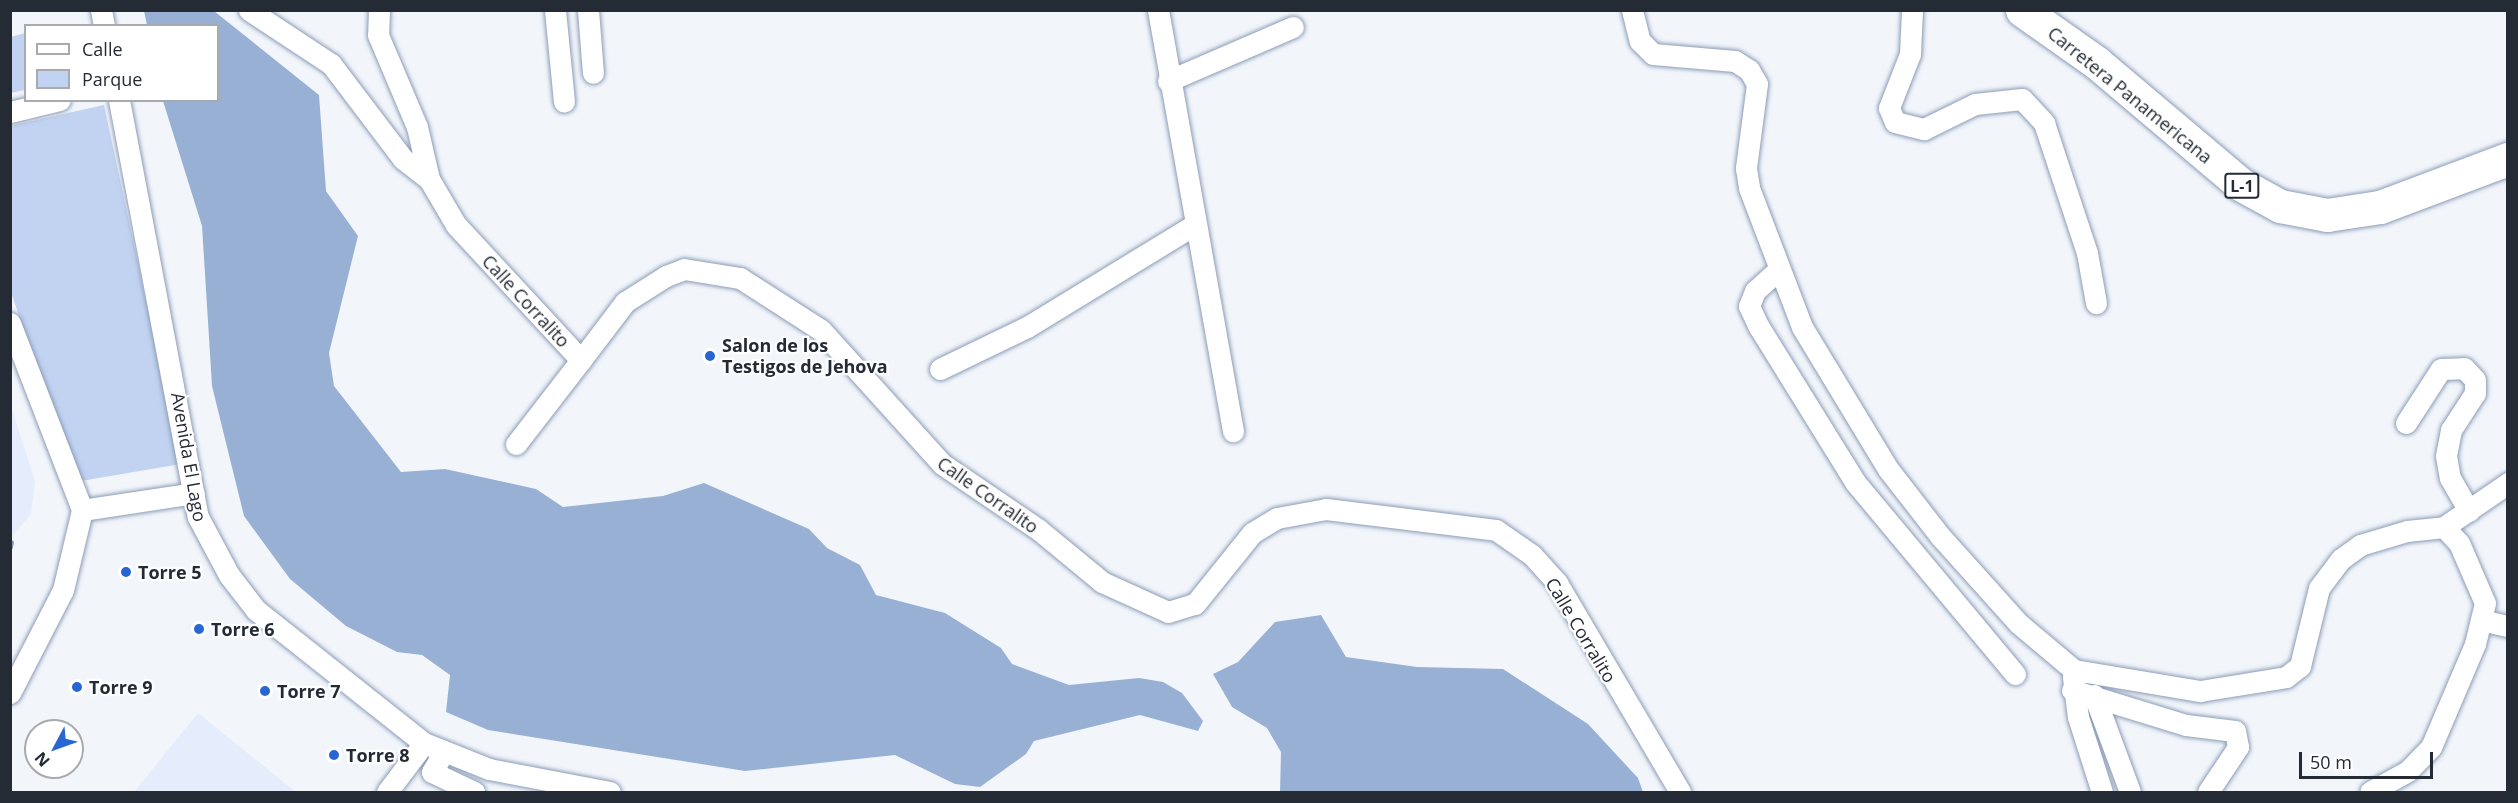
<!DOCTYPE html>
<html>
<head>
<meta charset="utf-8">
<style>
  body { margin:0 }
  #map { position:relative; width:2518px; height:803px; overflow:hidden; background:#f2f6fb; font-family:"Open Sans",sans-serif }
  div>[style] { position:absolute }
  .built>* { inset:0; background:#e5edfc }
  .green>* { inset:0; background:#c1d3f1 }
  .forest>* { inset:0; background:#99b0d5 }
  .stream>* { height:5px; margin:-2.5px; padding:0 2.5px; transform-origin:2.5px; border-radius:2.5px; background:#859bc0 }
  .roads { filter:drop-shadow(0 0 2px #8c9cb7) drop-shadow(0 0 2px #8c9cb7) }
  .street>* { height:21px; margin:-10.5px; padding:0 10.5px; transform-origin:10.5px; border-radius:10.5px; background:#fff }
  .primary>* { height:33px; margin:-16.5px; padding:0 16.5px; transform-origin:16.5px; border-radius:16.5px; background:#fff }
  .dots>* { width:16px; height:16px; translate:-50% -50%; box-sizing:border-box; border:3px solid #fff; border-radius:50% }
  span { translate:-50% -50%; white-space:nowrap; text-align:center; line-height:1.15; -webkit-text-stroke:4.5px #fff; paint-order:stroke }
  .shield-label span { padding:2px 4px; background:#fff; border:2px solid; border-radius:4px; -webkit-text-stroke-width:0 }
  .shield-label { font-size:16px; color:#242b35; font-weight:700 }
  .street-label { font-size:18px; color:#242b35 }
  .poi-label { font-size:18px; color:#242b35; font-weight:700 }
  .left { translate:0 -50%; text-align:left }
  .frame { position:absolute; inset:0; border:12px solid #242b35; pointer-events:none }
  .legend { position:absolute; left:24px; top:24px; width:195px; height:78px; box-sizing:border-box; background:#fff; border:2px solid #a7aaae; margin:0; padding:8px 10px; list-style:none; font-size:18px; color:#242b35 }
  .legend li { display:flex; align-items:center; gap:12px; height:30px }
  .legend b { width:30px; border:2px solid #a7aaae }
  .north { position:absolute; left:24px; top:719px; width:60px; height:60px; box-sizing:border-box; background:#fff; border:2px solid #a7aaae; border-radius:50%; rotate:229deg; font-size:16px; font-weight:700; line-height:24px; text-align:center; color:#242b35 }
  .north::after { content:''; display:block; margin:auto; width:21px; height:27px; background:#2766d3; clip-path:polygon(50% 0,100% 100%,50% 72%,0 100%) }
  .scale { position:absolute; left:2299px; top:752px; width:134px; height:27px; box-sizing:border-box; border:3px solid #242b35; border-top:0; padding-left:8px; font-size:18px; line-height:21px; white-space:nowrap; color:#242b35; -webkit-text-stroke:4px #fff; paint-order:stroke }
</style>
</head>
<body>
<div id="map">
  <div class="built">
    <i style="clip-path:polygon(12px 410px,35px 481px,31px 514px,11px 538px)"></i>
    <i style="clip-path:polygon(198px 713px,296px 792px,134px 792px)"></i>
  </div>
  <div class="green">
    <i style="clip-path:polygon(25px 33px,25px 90px,11px 93px,11px 37px)"></i>
    <i style="clip-path:polygon(104px 105px,181px 464px,75px 482px,11px 292px,10px 126px)"></i>
  </div>
  <div class="forest">
    <i style="clip-path:polygon(144px 11px,214px 11px,319px 95px,326px 191px,358px 236px,329px 353px,334px 386px,401px 472px,445px 469px,536px 489px,563px 507px,663px 496px,704px 483px,809px 529px,827px 548px,860px 565px,876px 595px,945px 613px,1001px 648px,1012px 664px,1069px 685px,1139px 678px,1163px 682px,1182px 693px,1203px 721px,1198px 731px,1140px 715px,1034px 741px,1026px 754px,980px 787px,955px 784px,895px 755px,745px 771px,488px 730px,446px 712px,450px 675px,422px 655px,397px 652px,346px 626px,290px 579px,244px 516px,212px 386px,202px 226px,163px 101px,218px 100px,218px 26px,147px 25px)"></i>
    <i style="clip-path:polygon(1321px 615px,1346px 657px,1417px 667px,1503px 669px,1588px 724px,1638px 778px,1643px 792px,1280px 792px,1281px 752px,1267px 728px,1232px 707px,1213px 674px,1238px 662px,1275px 622px)"></i>
  </div>
  <div class="stream">
    <i style="left:10px;top:547px;width:5px;rotate:-79deg"></i>
  </div>
  <div class="roads">
    <div class="street">
      <i style="left:101px;top:10px;width:16px;rotate:79deg"></i>
      <i style="left:249px;top:10px;width:98px;rotate:33.4deg"></i>
      <i style="left:331px;top:64px;width:119px;rotate:52.8deg"></i>
      <i style="left:403px;top:159px;width:33px;rotate:38deg"></i>
      <i style="left:429px;top:179px;width:53px;rotate:59.6deg"></i>
      <i style="left:456px;top:225px;width:184px;rotate:47.2deg"></i>
      <i style="left:581px;top:360px;width:73px;rotate:-52.8deg"></i>
      <i style="left:625px;top:302px;width:49px;rotate:-32.4deg"></i>
      <i style="left:666px;top:276px;width:19px;rotate:-21deg"></i>
      <i style="left:684px;top:269px;width:57px;rotate:9.1deg"></i>
      <i style="left:740px;top:278px;width:96px;rotate:32.7deg"></i>
      <i style="left:821px;top:330px;width:181px;rotate:47.9deg"></i>
      <i style="left:942px;top:464px;width:117px;rotate:34.2deg"></i>
      <i style="left:1039px;top:530px;width:82px;rotate:39.5deg"></i>
      <i style="left:1102px;top:582px;width:72px;rotate:24.4deg"></i>
      <i style="left:1168px;top:612px;width:28px;rotate:-17deg"></i>
      <i style="left:1195px;top:604px;width:91px;rotate:-51.2deg"></i>
      <i style="left:1252px;top:533px;width:29px;rotate:-31deg"></i>
      <i style="left:1277px;top:518px;width:50px;rotate:-10.4deg"></i>
      <i style="left:1326px;top:509px;width:171px;rotate:7deg"></i>
      <i style="left:1496px;top:530px;width:44px;rotate:34.8deg"></i>
      <i style="left:1532px;top:555px;width:38px;rotate:48deg"></i>
      <i style="left:1557px;top:583px;width:243px;rotate:59.5deg"></i>
      <i style="left:379px;top:10px;width:25px;rotate:92deg"></i>
      <i style="left:378px;top:35px;width:100px;rotate:67deg"></i>
      <i style="left:417px;top:127px;width:53px;rotate:77deg"></i>
      <i style="left:555px;top:10px;width:92px;rotate:84.4deg"></i>
      <i style="left:588px;top:10px;width:63px;rotate:85.5deg"></i>
      <i style="left:1158px;top:10px;width:428px;rotate:79.9deg"></i>
      <i style="left:1632px;top:10px;width:32px;rotate:76deg"></i>
      <i style="left:1640px;top:41px;width:18px;rotate:45deg"></i>
      <i style="left:1653px;top:54px;width:82px;rotate:4.9deg"></i>
      <i style="left:1735px;top:61px;width:17px;rotate:33deg"></i>
      <i style="left:1749px;top:70px;width:16px;rotate:60deg"></i>
      <i style="left:1757px;top:84px;width:85px;rotate:97.5deg"></i>
      <i style="left:1746px;top:168px;width:20px;rotate:81deg"></i>
      <i style="left:1749px;top:188px;width:149px;rotate:69.1deg"></i>
      <i style="left:1802px;top:327px;width:166px;rotate:58.8deg"></i>
      <i style="left:1888px;top:469px;width:85px;rotate:52.2deg"></i>
      <i style="left:1940px;top:536px;width:117px;rotate:48.1deg"></i>
      <i style="left:2018px;top:623px;width:73px;rotate:40deg"></i>
      <i style="left:2074px;top:670px;width:128px;rotate:9.5deg"></i>
      <i style="left:2200px;top:691px;width:87px;rotate:-9.2deg"></i>
      <i style="left:2286px;top:677px;width:18px;rotate:-38deg"></i>
      <i style="left:2300px;top:666px;width:80px;rotate:-76.3deg"></i>
      <i style="left:2319px;top:588px;width:36px;rotate:-53deg"></i>
      <i style="left:2341px;top:559px;width:24px;rotate:-36deg"></i>
      <i style="left:2360px;top:545px;width:49px;rotate:-16.6deg"></i>
      <i style="left:2407px;top:531px;width:37px;rotate:-6deg"></i>
      <i style="left:2444px;top:527px;width:22px;rotate:47deg"></i>
      <i style="left:2459px;top:543px;width:65px;rotate:66.6deg"></i>
      <i style="left:2485px;top:603px;width:42px;rotate:103.7deg"></i>
      <i style="left:2475px;top:644px;width:112px;rotate:113.1deg"></i>
      <i style="left:2431px;top:747px;width:33px;rotate:134deg"></i>
      <i style="left:2408px;top:771px;width:43px;rotate:151.1deg"></i>
      <i style="left:1912px;top:10px;width:44px;rotate:92.6deg"></i>
      <i style="left:1910px;top:54px;width:58px;rotate:111.3deg"></i>
      <i style="left:1889px;top:108px;width:15px;rotate:67deg"></i>
      <i style="left:1895px;top:122px;width:30px;rotate:14deg"></i>
      <i style="left:1924px;top:129px;width:57px;rotate:-26.1deg"></i>
      <i style="left:1975px;top:104px;width:47px;rotate:-6.1deg"></i>
      <i style="left:2022px;top:99px;width:33px;rotate:47deg"></i>
      <i style="left:2044px;top:123px;width:137px;rotate:71.7deg"></i>
      <i style="left:2087px;top:253px;width:51px;rotate:79.8deg"></i>
      <i style="left:1168px;top:81px;width:136px;rotate:-23.4deg"></i>
      <i style="left:119px;top:100px;width:424px;rotate:79.3deg"></i>
      <i style="left:198px;top:517px;width:66px;rotate:61.9deg"></i>
      <i style="left:229px;top:575px;width:44px;rotate:52.4deg"></i>
      <i style="left:256px;top:610px;width:214px;rotate:38.4deg"></i>
      <i style="left:424px;top:743px;width:70px;rotate:21.8deg"></i>
      <i style="left:489px;top:769px;width:123px;rotate:10.8deg"></i>
      <i style="left:10px;top:112px;width:51px;rotate:-13.5deg"></i>
      <i style="left:1776px;top:272px;width:28px;rotate:138deg"></i>
      <i style="left:1755px;top:291px;width:16px;rotate:112deg"></i>
      <i style="left:1749px;top:306px;width:23px;rotate:65deg"></i>
      <i style="left:1759px;top:327px;width:182px;rotate:58.2deg"></i>
      <i style="left:1855px;top:482px;width:250px;rotate:50.2deg"></i>
      <i style="left:10px;top:323px;width:200px;rotate:68.9deg"></i>
      <i style="left:82px;top:510px;width:113px;rotate:-8.6deg"></i>
      <i style="left:940px;top:369px;width:97px;rotate:-25.8deg"></i>
      <i style="left:1027px;top:327px;width:196px;rotate:-31.4deg"></i>
      <i style="left:2406px;top:423px;width:64px;rotate:-57.1deg"></i>
      <i style="left:2441px;top:369px;width:23px;rotate:-2deg"></i>
      <i style="left:2464px;top:368px;width:16px;rotate:47deg"></i>
      <i style="left:2475px;top:380px;width:13px;rotate:90deg"></i>
      <i style="left:2475px;top:393px;width:44px;rotate:123deg"></i>
      <i style="left:2451px;top:430px;width:26px;rotate:101deg"></i>
      <i style="left:2446px;top:456px;width:22px;rotate:80deg"></i>
      <i style="left:2450px;top:478px;width:38px;rotate:60deg"></i>
      <i style="left:516px;top:444px;width:106px;rotate:-52.3deg"></i>
      <i style="left:2444px;top:527px;width:78px;rotate:-34.5deg"></i>
      <i style="left:2481px;top:620px;width:28px;rotate:13deg"></i>
      <i style="left:2073px;top:677px;width:40px;rotate:82.9deg"></i>
      <i style="left:2078px;top:717px;width:79px;rotate:72.3deg"></i>
      <i style="left:2072px;top:690px;width:119px;rotate:17.1deg"></i>
      <i style="left:2186px;top:725px;width:49px;rotate:7deg"></i>
      <i style="left:2235px;top:731px;width:16px;rotate:79deg"></i>
      <i style="left:2238px;top:747px;width:54px;rotate:123.7deg"></i>
      <i style="left:10px;top:693px;width:116px;rotate:-62.8deg"></i>
      <i style="left:63px;top:590px;width:82px;rotate:-76.6deg"></i>
      <i style="left:2094px;top:695px;width:103px;rotate:69.6deg"></i>
      <i style="left:443px;top:753px;width:22px;rotate:120deg"></i>
      <i style="left:432px;top:772px;width:47px;rotate:25.5deg"></i>
      <i style="left:387px;top:792px;width:61px;rotate:-52.9deg"></i>
    </div>
    <div class="primary">
      <i style="left:2022px;top:10px;width:92px;rotate:35.2deg"></i>
      <i style="left:2097px;top:63px;width:187px;rotate:40.2deg"></i>
      <i style="left:2240px;top:184px;width:46px;rotate:28.8deg"></i>
      <i style="left:2280px;top:206px;width:48px;rotate:10.8deg"></i>
      <i style="left:2327px;top:215px;width:54px;rotate:-8.6deg"></i>
      <i style="left:2380px;top:207px;width:137px;rotate:-20.6deg"></i>
    </div>
  </div>
  <div class="dots">
    <i style="left:710px;top:356px;background:#2766d3"></i>
    <i style="left:126px;top:572px;background:#2766d3"></i>
    <i style="left:199px;top:629px;background:#2766d3"></i>
    <i style="left:77px;top:687px;background:#2766d3"></i>
    <i style="left:265px;top:691px;background:#2766d3"></i>
    <i style="left:334px;top:755px;background:#2766d3"></i>
  </div>
  <div class="shield-label">
    <span style="left:2242px;top:186px">L-1</span>
  </div>
  <div class="street-label">
    <span style="left:2130px;top:95px;rotate:39deg">Carretera Panamericana</span>
    <span style="left:526px;top:301px;rotate:47deg">Calle Corralito</span>
    <span style="left:189px;top:457px;rotate:80deg">Avenida El Lago</span>
    <span style="left:988px;top:495px;rotate:35deg">Calle Corralito</span>
    <span style="left:1581px;top:630px;rotate:59deg">Calle Corralito</span>
  </div>
  <div class="poi-label">
    <span class="left" style="left:722px;top:356px">Salon de los<br>Testigos de Jehova</span>
    <span class="left" style="left:138px;top:572px">Torre 5</span>
    <span class="left" style="left:211px;top:629px">Torre 6</span>
    <span class="left" style="left:89px;top:687px">Torre 9</span>
    <span class="left" style="left:277px;top:691px">Torre 7</span>
    <span class="left" style="left:346px;top:755px">Torre 8</span>
  </div>
  <div class="frame"></div>
  <ul class="legend">
  <li><b style="height:8px;background:#fff"></b>Calle</li>
  <li><b style="height:16px;background:#c1d3f1"></b>Parque</li>
  </ul>
  <div class="north">N</div>
  <div class="scale">50 m</div>
</div>
</body>
</html>
